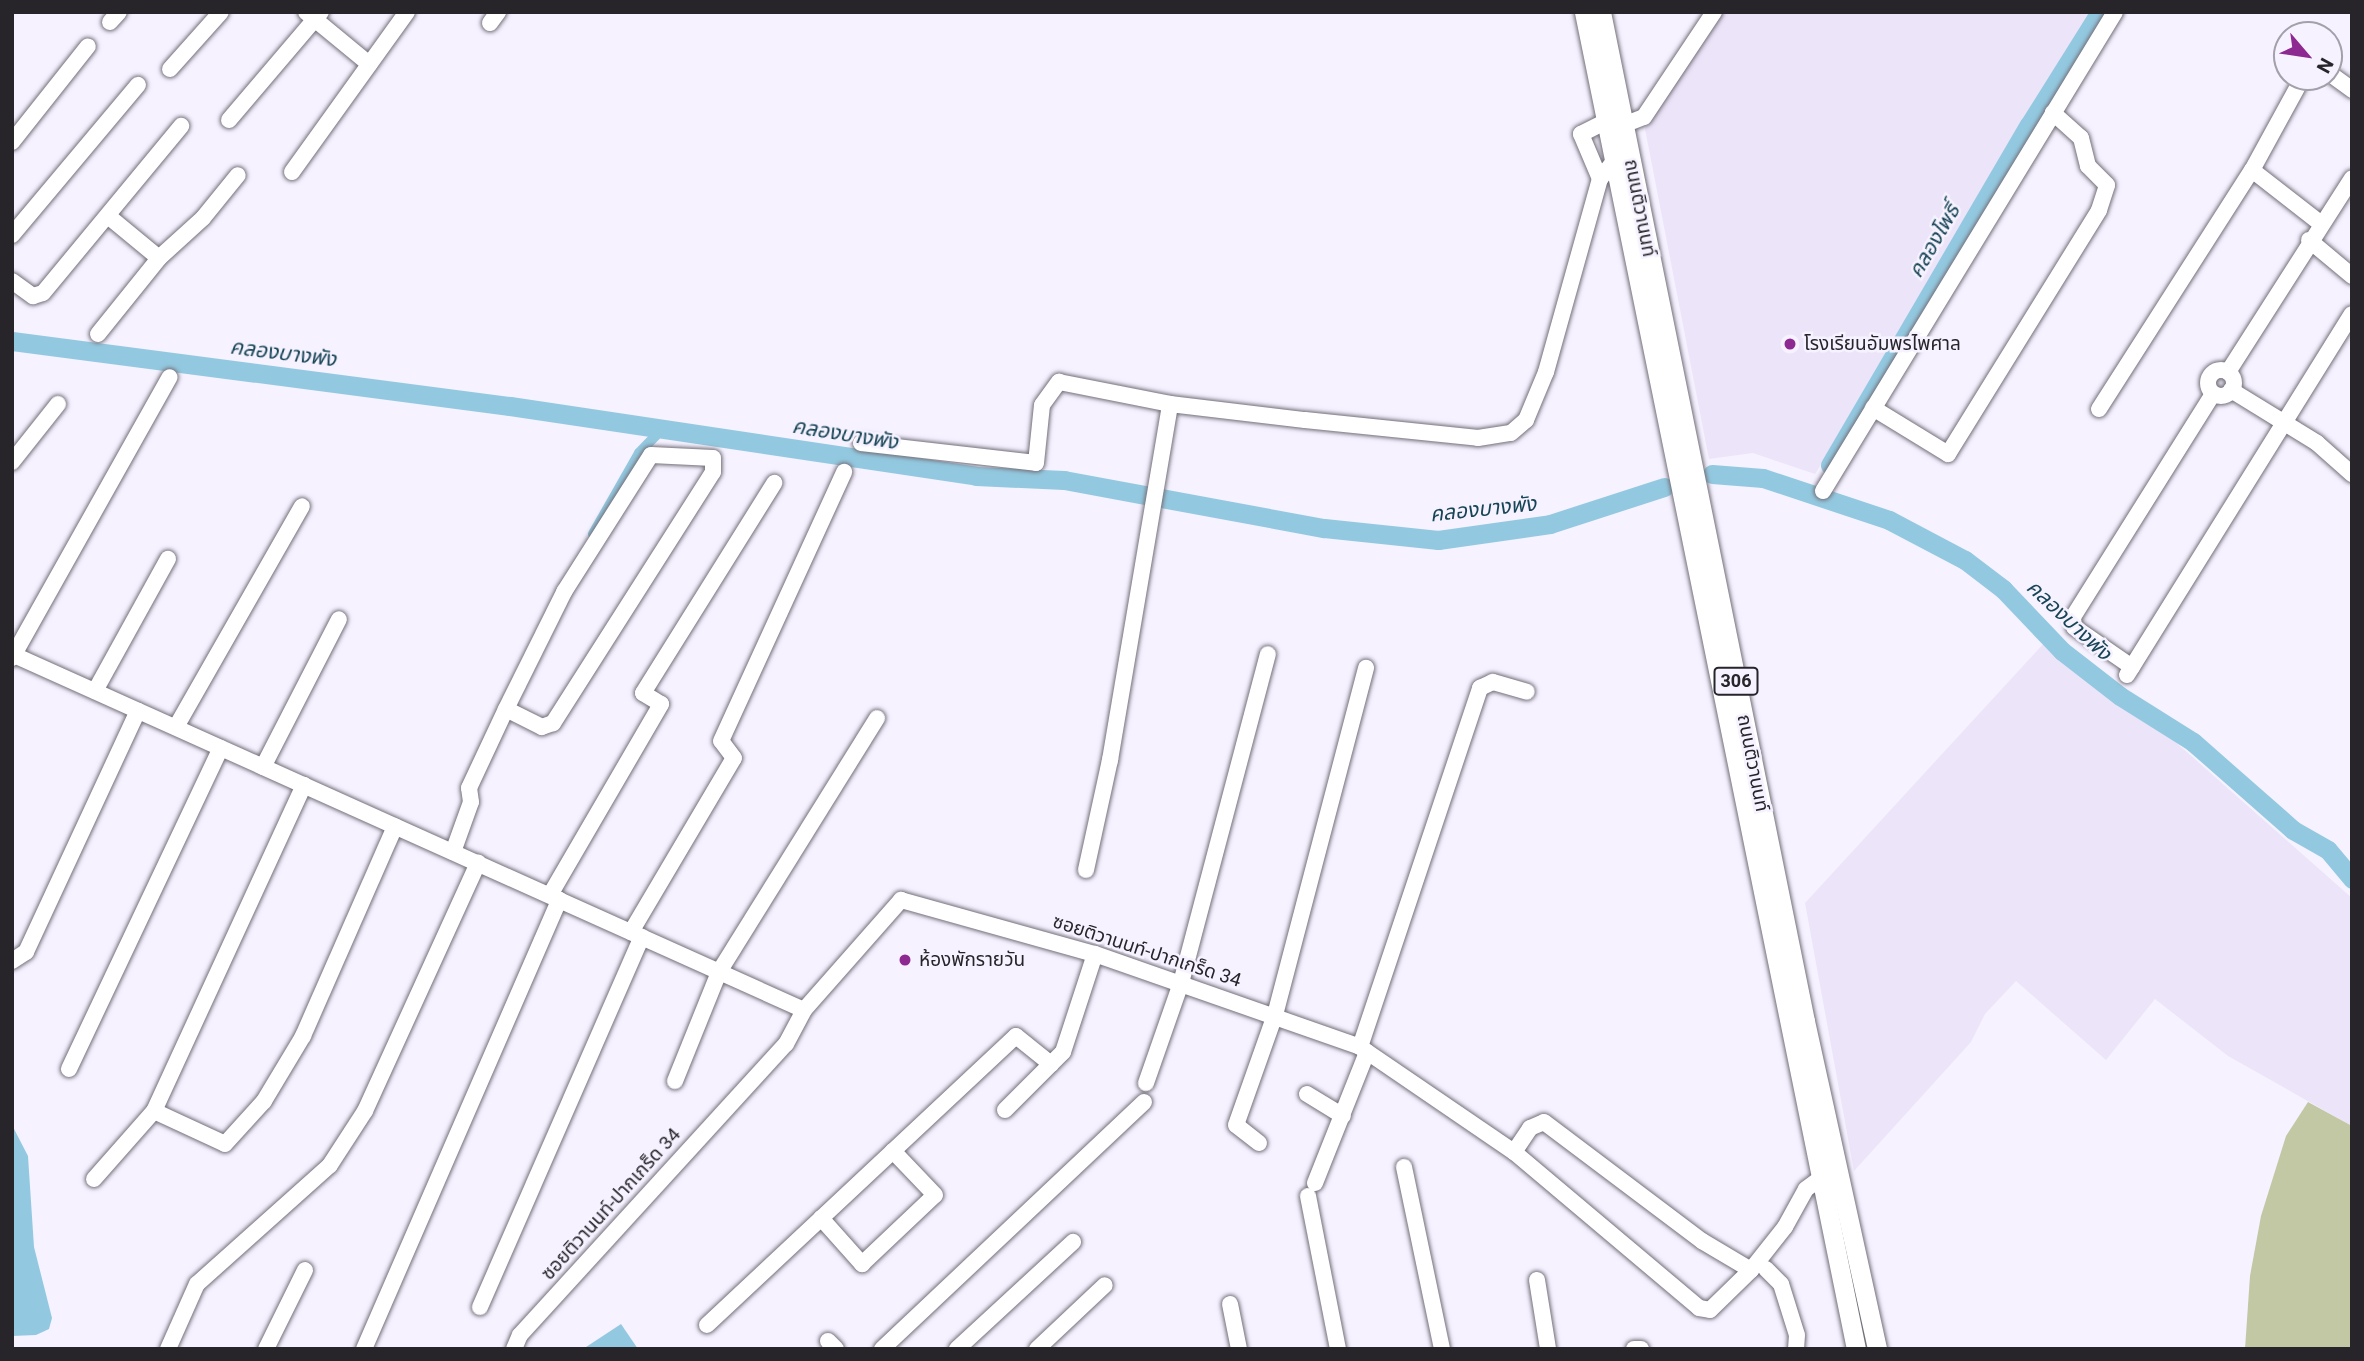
<!DOCTYPE html>
<html>
<head>
<meta charset="utf-8">
<style>
  body { margin:0 }
  #map { position:relative; width:2364px; height:1361px; overflow:hidden; background:#f6f2ff; font-family:Roboto,"Noto Sans Thai",sans-serif }
  div>[style] { position:absolute }
  .built>* { inset:0; background:#ece4f9 }
  .green>* { inset:0; background:#c2c7a4 }
  .water>* { inset:0; background:#93c9e0 }
  .canal>* { height:10px; margin:-5px; padding:0 5px; transform-origin:5px; border-radius:5px; background:#93c9e0 }
  .river>* { height:19px; margin:-9.5px; padding:0 9.5px; transform-origin:9.5px; border-radius:9.5px; background:#93c9e0 }
  .roads { filter:drop-shadow(0 0 2px #736f7a) drop-shadow(0 0 2px #736f7a) }
  .minor>* { height:16px; margin:-8px; padding:0 8px; transform-origin:8px; border-radius:8px; background:#fff }
  .minor>.ring { margin:-8px; padding:0; box-sizing:content-box; background:none; border:16px solid #fff; border-radius:50% }
  .major>* { height:19px; margin:-9.5px; padding:0 9.5px; transform-origin:9.5px; border-radius:9.5px; background:#fff }
  .dots>* { width:19px; height:19px; translate:-50% -50%; box-sizing:border-box; border:4px solid #f6f2ff; border-radius:50% }
  span { translate:-50% -50%; white-space:nowrap; text-align:center; line-height:1.15; -webkit-text-stroke:5px #f6f2ff; paint-order:stroke }
  .shield-label span { padding:2px 5px; background:#f6f2ff; border:2px solid; border-radius:5px; -webkit-text-stroke-width:0 }
  .shield-label { font-size:18px; color:#27252a; font-weight:700 }
  .street-label { font-size:19px; color:#27252a }
  .poi-label { font-size:19px; color:#27252a }
  .left { translate:0 -50%; text-align:left }
  .water-label { font-size:21px; color:#174556; font-style:italic }
  .frame { position:absolute; inset:0; border:14px solid #27252a; pointer-events:none }
  .north { position:absolute; left:2273px; top:21px; width:70px; height:70px; box-sizing:border-box; background:#f6f2ff; border:2px solid #a3a0aa; border-radius:50%; rotate:119deg; font-size:19px; font-weight:700; line-height:28px; text-align:center; color:#27252a }
  .north::after { content:''; display:block; margin:auto; width:24px; height:32px; background:#8d2990; clip-path:polygon(50% 0,100% 100%,50% 72%,0 100%) }
</style>
</head>
<body>
<div id="map">
  <div class="built">
    <i style="clip-path:polygon(1723px 12px,2097px 12px,1815px 474px,1753px 453px,1709px 459px,1645px 129px)"></i>
    <i style="clip-path:polygon(2045px 642px,2163px 731px,2352px 898px,2352px 1126px,2228px 1056px,2155px 999px,2106px 1060px,2016px 981px,1985px 1014px,1971px 1042px,1854px 1171px,1805px 903px)"></i>
  </div>
  <div class="green">
    <i style="clip-path:polygon(2308px 1102px,2352px 1126px,2352px 1349px,2245px 1349px,2250px 1276px,2261px 1216px,2286px 1136px)"></i>
  </div>
  <div class="water">
    <i style="clip-path:polygon(12px 1125px,28px 1156px,34px 1247px,52px 1318px,49px 1329px,36px 1335px,12px 1336px)"></i>
    <i style="clip-path:polygon(621px 1324px,638px 1349px,583px 1349px)"></i>
  </div>
  <div class="canal">
    <i style="left:593px;top:534px;width:93px;rotate:-60.4deg"></i>
    <i style="left:639px;top:453px;width:35px;rotate:-46deg"></i>
  </div>
  <div class="river">
    <i style="left:12px;top:341px;width:502px;rotate:7.44deg"></i>
    <i style="left:510px;top:406px;width:471px;rotate:8.5deg"></i>
    <i style="left:976px;top:476px;width:88px;rotate:2.6deg"></i>
    <i style="left:1064px;top:480px;width:264px;rotate:10.5deg"></i>
    <i style="left:1324px;top:528px;width:115px;rotate:6deg"></i>
    <i style="left:1438px;top:540px;width:113px;rotate:-8.1deg"></i>
    <i style="left:1550px;top:524px;width:120px;rotate:-18deg"></i>
    <i style="left:1830px;top:465px;width:394px;rotate:-59.7deg"></i>
    <i style="left:2029px;top:125px;width:133px;rotate:-57.9deg"></i>
    <i style="left:1712px;top:474px;width:51px;rotate:4.5deg"></i>
    <i style="left:1763px;top:478px;width:133px;rotate:18.4deg"></i>
    <i style="left:1889px;top:520px;width:86px;rotate:27.8deg"></i>
    <i style="left:1965px;top:560px;width:48px;rotate:37.3deg"></i>
    <i style="left:2003px;top:589px;width:86px;rotate:46.4deg"></i>
    <i style="left:2062px;top:651px;width:73px;rotate:37.8deg"></i>
    <i style="left:2120px;top:696px;width:86px;rotate:32.2deg"></i>
    <i style="left:2193px;top:742px;width:133px;rotate:41.3deg"></i>
    <i style="left:2293px;top:830px;width:40px;rotate:29.7deg"></i>
    <i style="left:2328px;top:850px;width:38px;rotate:50deg"></i>
  </div>
  <div class="roads">
    <div class="minor">
      <i style="left:306px;top:12px;width:82px;rotate:39.5deg"></i>
      <i style="left:110px;top:22px;width:13px;rotate:-48deg"></i>
      <i style="left:490px;top:23px;width:14px;rotate:-54deg"></i>
      <i style="left:170px;top:69px;width:76px;rotate:-48.2deg"></i>
      <i style="left:2329px;top:73px;width:29px;rotate:36deg"></i>
      <i style="left:2303px;top:77px;width:106px;rotate:118.7deg"></i>
      <i style="left:2252px;top:170px;width:86px;rotate:37.9deg"></i>
      <i style="left:229px;top:120px;width:142px;rotate:-49.6deg"></i>
      <i style="left:1623px;top:125px;width:22px;rotate:-21deg"></i>
      <i style="left:1644px;top:117px;width:126px;rotate:-56.3deg"></i>
      <i style="left:12px;top:142px;width:122px;rotate:-51.6deg"></i>
      <i style="left:292px;top:172px;width:197px;rotate:-54.3deg"></i>
      <i style="left:1600px;top:179px;width:49px;rotate:-112.9deg"></i>
      <i style="left:1581px;top:134px;width:28px;rotate:-27deg"></i>
      <i style="left:108px;top:216px;width:66px;rotate:39.5deg"></i>
      <i style="left:12px;top:235px;width:196px;rotate:-50deg"></i>
      <i style="left:2309px;top:240px;width:56px;rotate:39.9deg"></i>
      <i style="left:12px;top:281px;width:26px;rotate:36deg"></i>
      <i style="left:33px;top:296px;width:10px;rotate:-17deg"></i>
      <i style="left:43px;top:293px;width:217px;rotate:-50.4deg"></i>
      <i style="left:98px;top:334px;width:97px;rotate:-51.2deg"></i>
      <i style="left:159px;top:258px;width:59px;rotate:-42.3deg"></i>
      <i style="left:203px;top:218px;width:55px;rotate:-50.9deg"></i>
      <i class="ring" style="left:2208px;top:370px;width:10px;height:10px"></i>
      <i style="left:2228px;top:372px;width:230px;rotate:-57.4deg"></i>
      <i style="left:2231px;top:390px;width:101px;rotate:31.6deg"></i>
      <i style="left:2317px;top:443px;width:47px;rotate:41.5deg"></i>
      <i style="left:1873px;top:408px;width:88px;rotate:31.5deg"></i>
      <i style="left:1948px;top:454px;width:287px;rotate:-58.2deg"></i>
      <i style="left:2099px;top:210px;width:26px;rotate:-72deg"></i>
      <i style="left:2107px;top:185px;width:27px;rotate:-135deg"></i>
      <i style="left:2088px;top:166px;width:29px;rotate:-104deg"></i>
      <i style="left:2081px;top:138px;width:38px;rotate:-138deg"></i>
      <i style="left:2099px;top:409px;width:284px;rotate:-57.4deg"></i>
      <i style="left:861px;top:443px;width:176px;rotate:6.5deg"></i>
      <i style="left:1036px;top:463px;width:58px;rotate:-84.1deg"></i>
      <i style="left:1042px;top:405px;width:29px;rotate:-54deg"></i>
      <i style="left:1059px;top:382px;width:113px;rotate:11.2deg"></i>
      <i style="left:1170px;top:404px;width:136px;rotate:6.8deg"></i>
      <i style="left:1305px;top:420px;width:174px;rotate:5.9deg"></i>
      <i style="left:1478px;top:438px;width:33px;rotate:-9deg"></i>
      <i style="left:1511px;top:433px;width:20px;rotate:-41deg"></i>
      <i style="left:1526px;top:420px;width:52px;rotate:-67.4deg"></i>
      <i style="left:1546px;top:372px;width:200px;rotate:-74.4deg"></i>
      <i style="left:1600px;top:179px;width:23px;rotate:-52deg"></i>
      <i style="left:12px;top:462px;width:74px;rotate:-51.6deg"></i>
      <i style="left:1823px;top:491px;width:561px;rotate:-58.63deg"></i>
      <i style="left:14px;top:655px;width:866px;rotate:24.2deg"></i>
      <i style="left:12px;top:658px;width:322px;rotate:-60.7deg"></i>
      <i style="left:2132px;top:667px;width:70px;rotate:-145.4deg"></i>
      <i style="left:2074px;top:627px;width:10px;rotate:-96deg"></i>
      <i style="left:2073px;top:617px;width:263px;rotate:-57.9deg"></i>
      <i style="left:2127px;top:675px;width:425px;rotate:-58.1deg"></i>
      <i style="left:95px;top:691px;width:151px;rotate:-61.1deg"></i>
      <i style="left:176px;top:727px;width:254px;rotate:-60.3deg"></i>
      <i style="left:263px;top:767px;width:166px;rotate:-62.8deg"></i>
      <i style="left:453px;top:852px;width:53px;rotate:-70.2deg"></i>
      <i style="left:471px;top:802px;width:14px;rotate:-98deg"></i>
      <i style="left:469px;top:788px;width:87px;rotate:-64.9deg"></i>
      <i style="left:506px;top:709px;width:131px;rotate:-63.6deg"></i>
      <i style="left:564px;top:592px;width:162px;rotate:-57.6deg"></i>
      <i style="left:651px;top:455px;width:62px;rotate:2.8deg"></i>
      <i style="left:713px;top:458px;width:14px;rotate:90deg"></i>
      <i style="left:713px;top:472px;width:298px;rotate:122.5deg"></i>
      <i style="left:553px;top:723px;width:12px;rotate:160deg"></i>
      <i style="left:542px;top:727px;width:40px;rotate:-153.4deg"></i>
      <i style="left:1086px;top:870px;width:113px;rotate:-77.7deg"></i>
      <i style="left:1110px;top:760px;width:361px;rotate:-80.4deg"></i>
      <i style="left:550px;top:895px;width:221px;rotate:-59.8deg"></i>
      <i style="left:661px;top:704px;width:21px;rotate:-149deg"></i>
      <i style="left:643px;top:693px;width:248px;rotate:-58deg"></i>
      <i style="left:631px;top:932px;width:202px;rotate:-59.4deg"></i>
      <i style="left:734px;top:758px;width:21px;rotate:-127deg"></i>
      <i style="left:721px;top:741px;width:296px;rotate:-65.4deg"></i>
      <i style="left:12px;top:961px;width:17px;rotate:-33deg"></i>
      <i style="left:26px;top:952px;width:266px;rotate:-65.1deg"></i>
      <i style="left:1360px;top:1047px;width:379px;rotate:-71.5deg"></i>
      <i style="left:1480px;top:688px;width:14px;rotate:-25deg"></i>
      <i style="left:1493px;top:682px;width:35px;rotate:16deg"></i>
      <i style="left:69px;top:1069px;width:355px;rotate:-64.7deg"></i>
      <i style="left:675px;top:1081px;width:118px;rotate:-68deg"></i>
      <i style="left:719px;top:972px;width:299px;rotate:-58.1deg"></i>
      <i style="left:1146px;top:1083px;width:106px;rotate:-70.7deg"></i>
      <i style="left:1181px;top:983px;width:340px;rotate:-75.2deg"></i>
      <i style="left:1307px;top:1094px;width:42px;rotate:31.4deg"></i>
      <i style="left:1005px;top:1110px;width:82px;rotate:-45deg"></i>
      <i style="left:1063px;top:1052px;width:103px;rotate:-71.9deg"></i>
      <i style="left:154px;top:1111px;width:359px;rotate:-65.3deg"></i>
      <i style="left:1259px;top:1143px;width:29px;rotate:-142deg"></i>
      <i style="left:1236px;top:1125px;width:117px;rotate:-70.5deg"></i>
      <i style="left:1275px;top:1015px;width:359px;rotate:-75.3deg"></i>
      <i style="left:1514px;top:1152px;width:29px;rotate:-56deg"></i>
      <i style="left:1530px;top:1128px;width:15px;rotate:-23deg"></i>
      <i style="left:1544px;top:1122px;width:198px;rotate:37deg"></i>
      <i style="left:1702px;top:1241px;width:57px;rotate:30.6deg"></i>
      <i style="left:1404px;top:1167px;width:186px;rotate:78.2deg"></i>
      <i style="left:94px;top:1179px;width:91px;rotate:-48.6deg"></i>
      <i style="left:154px;top:1111px;width:78px;rotate:24.9deg"></i>
      <i style="left:225px;top:1144px;width:58px;rotate:-47.8deg"></i>
      <i style="left:264px;top:1101px;width:76px;rotate:-59deg"></i>
      <i style="left:303px;top:1036px;width:229px;rotate:-66.3deg"></i>
      <i style="left:1315px;top:1183px;width:141px;rotate:-68.3deg"></i>
      <i style="left:1308px;top:1196px;width:156px;rotate:78.9deg"></i>
      <i style="left:821px;top:1218px;width:62px;rotate:48.3deg"></i>
      <i style="left:862px;top:1264px;width:100px;rotate:-43.4deg"></i>
      <i style="left:935px;top:1195px;width:61px;rotate:-133.7deg"></i>
      <i style="left:1766px;top:1269px;width:21px;rotate:45deg"></i>
      <i style="left:1781px;top:1284px;width:53px;rotate:72.6deg"></i>
      <i style="left:1797px;top:1335px;width:14px;rotate:94deg"></i>
      <i style="left:1537px;top:1280px;width:70px;rotate:80.9deg"></i>
      <i style="left:1230px;top:1304px;width:46px;rotate:78.7deg"></i>
      <i style="left:480px;top:1307px;width:404px;rotate:-66.4deg"></i>
      <i style="left:707px;top:1325px;width:423px;rotate:-43.1deg"></i>
      <i style="left:1016px;top:1036px;width:45px;rotate:38.7deg"></i>
      <i style="left:828px;top:1341px;width:11px;rotate:45deg"></i>
      <i style="left:168px;top:1349px;width:71px;rotate:-66deg"></i>
      <i style="left:197px;top:1284px;width:178px;rotate:-41.8deg"></i>
      <i style="left:330px;top:1165px;width:64px;rotate:-57.1deg"></i>
      <i style="left:365px;top:1111px;width:273px;rotate:-65.5deg"></i>
      <i style="left:266px;top:1349px;width:88px;rotate:-63.7deg"></i>
      <i style="left:364px;top:1349px;width:490px;rotate:-66.5deg"></i>
      <i style="left:514px;top:1349px;width:15px;rotate:-67deg"></i>
      <i style="left:520px;top:1335px;width:394px;rotate:-47.6deg"></i>
      <i style="left:786px;top:1044px;width:38px;rotate:-62deg"></i>
      <i style="left:804px;top:1010px;width:147px;rotate:-48.6deg"></i>
      <i style="left:901px;top:900px;width:201px;rotate:15.6deg"></i>
      <i style="left:1095px;top:954px;width:281px;rotate:19.3deg"></i>
      <i style="left:1360px;top:1047px;width:186px;rotate:34.3deg"></i>
      <i style="left:1514px;top:1152px;width:242px;rotate:40.1deg"></i>
      <i style="left:1699px;top:1308px;width:11px;rotate:10deg"></i>
      <i style="left:1710px;top:1310px;width:57px;rotate:-44.3deg"></i>
      <i style="left:1751px;top:1270px;width:55px;rotate:-51.7deg"></i>
      <i style="left:1785px;top:1227px;width:43px;rotate:-61.1deg"></i>
      <i style="left:1806px;top:1189px;width:19px;rotate:-36deg"></i>
      <i style="left:882px;top:1349px;width:360px;rotate:-43.3deg"></i>
      <i style="left:957px;top:1349px;width:158px;rotate:-42.7deg"></i>
      <i style="left:1037px;top:1349px;width:93px;rotate:-43.3deg"></i>
      <i style="left:1634px;top:1349px;width:7px"></i>
    </div>
    <div class="major">
      <i style="left:1584px;top:12px;width:1364px;rotate:78.5deg"></i>
      <i style="left:1601px;top:12px;width:1029px;rotate:78.57deg"></i>
      <i style="left:1805px;top:1021px;width:336px;rotate:77.6deg"></i>
    </div>
  </div>
  <div class="dots">
    <i style="left:1790px;top:344px;background:#8d2990"></i>
    <i style="left:905px;top:960px;background:#8d2990"></i>
  </div>
  <div class="shield-label">
    <span style="left:1736px;top:681px">306</span>
  </div>
  <div class="street-label">
    <span style="left:1640px;top:208px;rotate:79deg">ถนนติวานนท์</span>
    <span style="left:1753px;top:763px;rotate:79deg">ถนนติวานนท์</span>
    <span style="left:1147px;top:951px;rotate:18deg">ซอยติวานนท์-ปากเกร็ด 34</span>
    <span style="left:611px;top:1204px;rotate:-48deg">ซอยติวานนท์-ปากเกร็ด 34</span>
  </div>
  <div class="poi-label">
    <span class="left" style="left:1804px;top:344px">โรงเรียนอัมพรไพศาล</span>
    <span class="left" style="left:919px;top:960px">ห้องพักรายวัน</span>
  </div>
  <div class="water-label">
    <span style="left:1934px;top:241px;rotate:-60deg">คลองโพธิ์</span>
    <span style="left:283px;top:353px;rotate:7deg">คลองบางพัง</span>
    <span style="left:845px;top:434px;rotate:9deg">คลองบางพัง</span>
    <span style="left:1483px;top:509px;rotate:-6deg">คลองบางพัง</span>
    <span style="left:2069px;top:620px;rotate:43deg">คลองบางพัง</span>
  </div>
  <div class="frame"></div>
  <div class="north">N</div>
</div>
</body>
</html>
